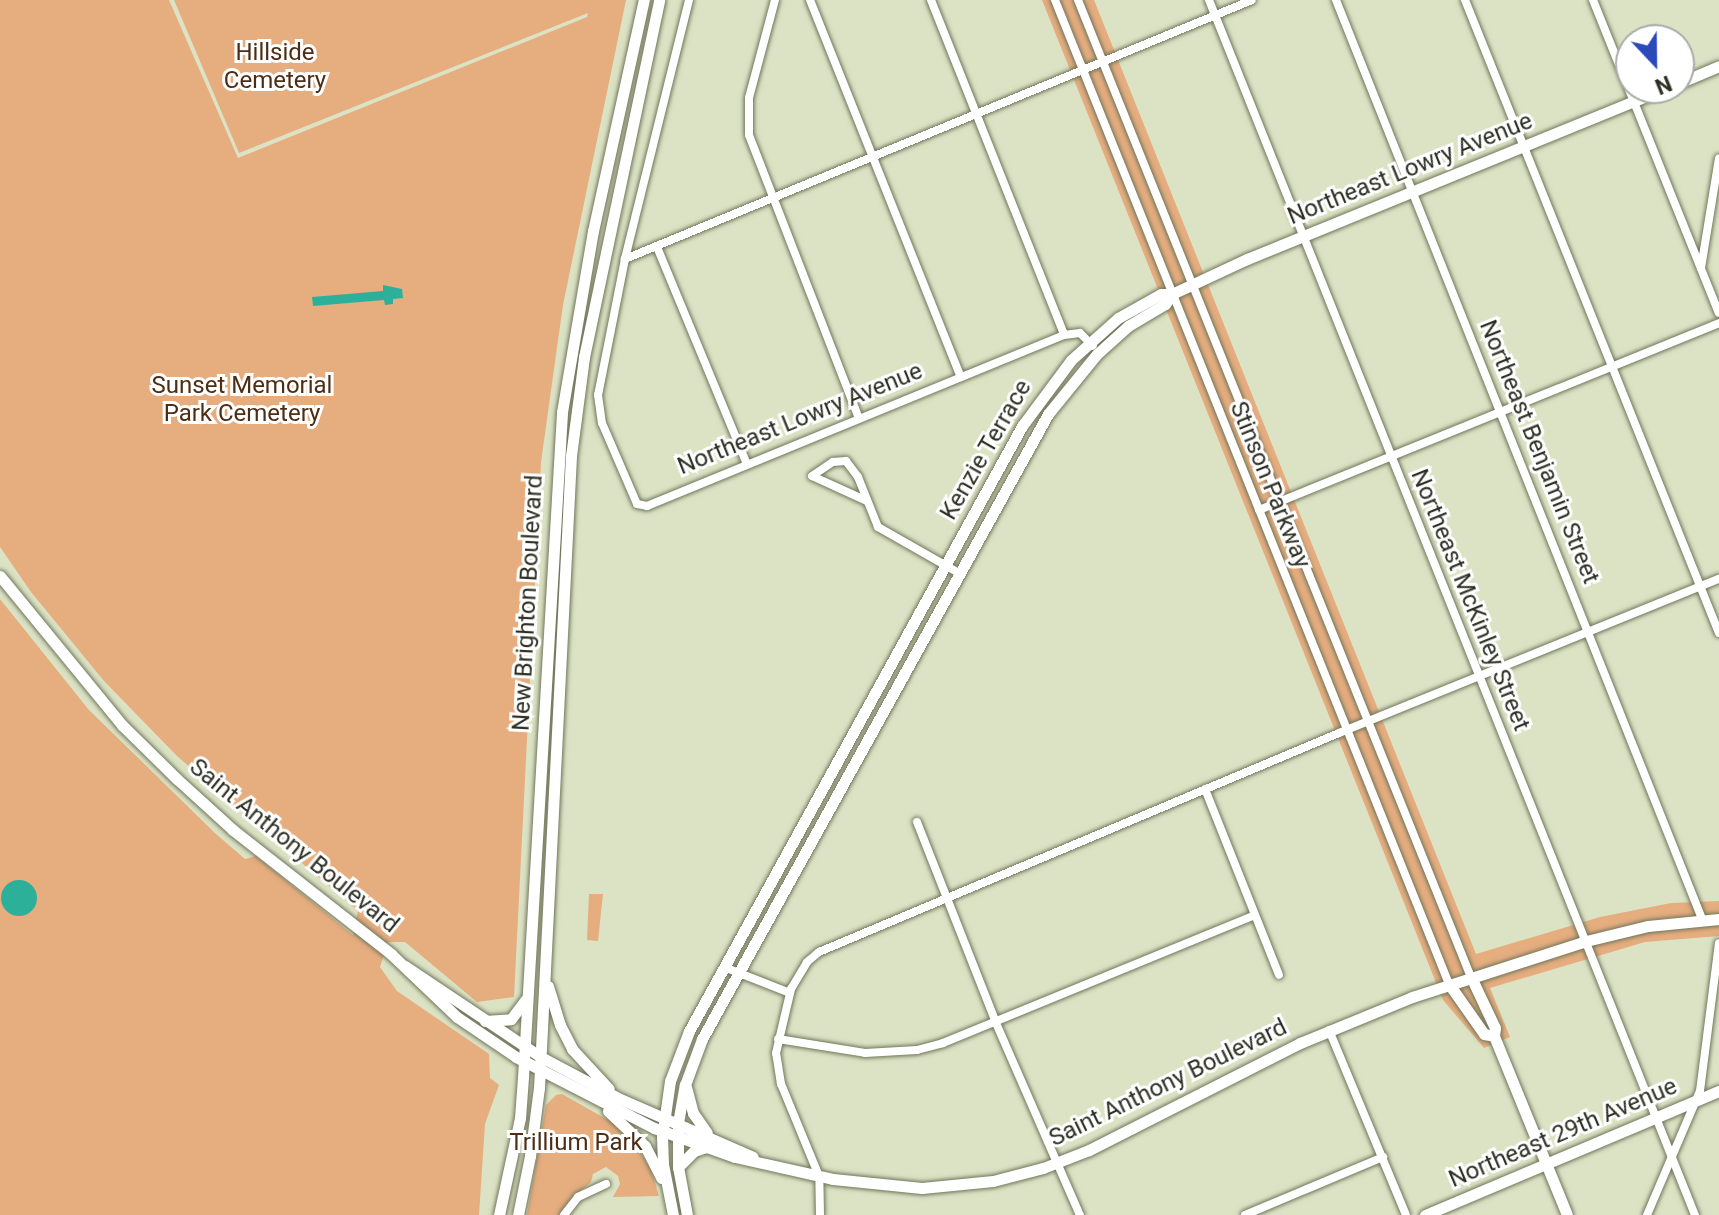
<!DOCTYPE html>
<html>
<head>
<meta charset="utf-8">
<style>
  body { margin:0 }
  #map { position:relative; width:1719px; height:1215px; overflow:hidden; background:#dce3c5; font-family:Roboto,sans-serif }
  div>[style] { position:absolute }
  .green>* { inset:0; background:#e6ad7f }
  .water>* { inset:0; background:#2cb09a }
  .round { border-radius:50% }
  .roads { filter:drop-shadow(0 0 2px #70765b) drop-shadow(0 0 2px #70765b) }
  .street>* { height:8px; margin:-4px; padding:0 4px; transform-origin:4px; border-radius:4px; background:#fff }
  .secondary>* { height:11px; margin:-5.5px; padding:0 5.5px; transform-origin:5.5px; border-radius:5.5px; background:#fff }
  span { translate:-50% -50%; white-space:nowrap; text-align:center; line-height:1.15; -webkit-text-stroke:6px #fff; paint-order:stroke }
  .park-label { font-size:24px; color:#4c2e15 }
  .street-label { font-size:24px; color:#2e3025 }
  .north { position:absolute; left:1615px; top:24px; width:80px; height:80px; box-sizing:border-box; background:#fff; border:2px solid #abaca8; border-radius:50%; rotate:158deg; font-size:22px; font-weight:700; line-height:32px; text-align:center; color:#2e3025 }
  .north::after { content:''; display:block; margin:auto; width:28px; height:36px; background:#2c49b9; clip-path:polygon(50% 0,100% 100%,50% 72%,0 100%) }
</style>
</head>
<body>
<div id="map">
  <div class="green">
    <i style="clip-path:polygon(0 0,169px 0,238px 158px,587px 17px,588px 13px,239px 153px,174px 0,626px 0,563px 305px,541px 462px,514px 997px,477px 1002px,405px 942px,388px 942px,380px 967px,397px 991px,489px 1054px,490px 1078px,499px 1085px,485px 1124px,479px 1215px,0 1215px,0 599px,89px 710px,216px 834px,245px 859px,256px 856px,353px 935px,358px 911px,177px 756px,104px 681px,31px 592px,0 547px)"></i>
    <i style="clip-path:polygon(1042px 0,1094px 0,1476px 954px,1600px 917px,1671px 903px,1719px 901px,1719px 936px,1645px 942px,1490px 988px,1510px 1037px,1484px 1048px,1443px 1000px)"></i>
    <i style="clip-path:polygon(589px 894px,603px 894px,598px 941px,587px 940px)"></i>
    <i style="clip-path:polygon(562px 1094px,615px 1124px,635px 1144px,651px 1170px,659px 1196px,613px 1197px,620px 1184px,618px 1176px,606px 1167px,593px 1174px,591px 1182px,571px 1199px,559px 1215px,527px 1215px,546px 1105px,556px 1095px)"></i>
  </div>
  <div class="water">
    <i style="clip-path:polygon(383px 285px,402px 289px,403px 298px,393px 299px,393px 304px,385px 305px,384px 300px,313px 306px,312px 297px,383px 291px)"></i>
    <i class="round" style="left:1px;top:880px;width:36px;height:36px"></i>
  </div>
  <div class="roads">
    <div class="street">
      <i style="left:689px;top:0;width:267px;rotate:103.9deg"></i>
      <i style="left:625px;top:259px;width:139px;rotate:101.2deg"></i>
      <i style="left:598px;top:395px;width:28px;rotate:82deg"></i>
      <i style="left:602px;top:423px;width:88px;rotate:66.6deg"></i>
      <i style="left:637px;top:504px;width:10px;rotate:11deg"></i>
      <i style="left:647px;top:506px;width:451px;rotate:-22.3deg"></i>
      <i style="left:775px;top:0;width:101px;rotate:104.9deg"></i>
      <i style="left:749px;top:98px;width:37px;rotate:90deg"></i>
      <i style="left:749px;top:135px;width:304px;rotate:68.8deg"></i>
      <i style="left:810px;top:0;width:406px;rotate:68.2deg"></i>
      <i style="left:931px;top:0;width:360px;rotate:68.3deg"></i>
      <i style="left:1064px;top:335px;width:16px;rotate:-7deg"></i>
      <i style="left:1080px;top:333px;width:18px;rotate:45deg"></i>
      <i style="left:1055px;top:0;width:1060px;rotate:68.18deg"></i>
      <i style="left:1078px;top:0;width:1053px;rotate:68.09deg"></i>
      <i style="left:1209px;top:0;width:1309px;rotate:68.2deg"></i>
      <i style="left:1336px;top:0;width:989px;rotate:68.28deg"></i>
      <i style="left:1465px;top:0;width:682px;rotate:68.14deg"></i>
      <i style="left:1593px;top:0;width:337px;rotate:68.1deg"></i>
      <i style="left:657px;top:247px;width:235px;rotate:67.5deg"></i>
      <i style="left:625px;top:259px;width:678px;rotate:-22.44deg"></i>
      <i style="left:1701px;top:268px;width:111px;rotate:-80.7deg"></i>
      <i style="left:867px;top:501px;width:60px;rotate:-155.6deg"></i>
      <i style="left:812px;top:476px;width:25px;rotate:-34deg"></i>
      <i style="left:833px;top:462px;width:13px;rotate:-4deg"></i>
      <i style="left:846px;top:461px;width:20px;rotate:53deg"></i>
      <i style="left:858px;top:477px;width:54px;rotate:68.2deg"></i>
      <i style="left:878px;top:527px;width:93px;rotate:29.6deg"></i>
      <i style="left:1259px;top:510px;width:497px;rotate:-22.1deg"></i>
      <i style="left:1205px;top:789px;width:200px;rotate:68.3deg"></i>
      <i style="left:917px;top:822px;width:216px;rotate:68.5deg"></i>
      <i style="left:996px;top:1023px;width:210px;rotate:66.4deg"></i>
      <i style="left:724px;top:967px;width:71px;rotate:21.5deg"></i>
      <i style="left:1329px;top:1030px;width:200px;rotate:67.4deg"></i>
      <i style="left:778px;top:1039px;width:88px;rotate:9.1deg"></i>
      <i style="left:865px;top:1053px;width:52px;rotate:-3.3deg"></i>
      <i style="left:917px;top:1050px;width:27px;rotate:-15deg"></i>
      <i style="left:943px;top:1043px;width:337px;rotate:-22.3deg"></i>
      <i style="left:564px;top:1215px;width:23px;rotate:-52deg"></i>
      <i style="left:578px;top:1197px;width:31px;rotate:-25deg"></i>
      <i style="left:820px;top:1215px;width:39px;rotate:-91deg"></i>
      <i style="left:819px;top:1176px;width:100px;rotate:-112.4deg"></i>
      <i style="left:781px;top:1084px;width:31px;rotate:-99deg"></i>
      <i style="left:776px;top:1053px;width:66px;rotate:-76.8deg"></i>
      <i style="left:791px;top:989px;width:31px;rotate:-59deg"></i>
      <i style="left:807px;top:962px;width:16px;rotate:-40deg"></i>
      <i style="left:819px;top:952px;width:564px;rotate:-22.84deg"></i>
      <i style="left:1339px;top:733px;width:410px;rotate:-22.1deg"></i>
      <i style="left:1245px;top:1215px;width:150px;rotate:-22.8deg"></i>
      <i style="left:1647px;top:1215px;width:135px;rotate:-66.9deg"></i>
      <i style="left:1700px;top:1091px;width:149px;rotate:-82.7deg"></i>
    </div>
    <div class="secondary">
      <i style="left:1679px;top:83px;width:43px;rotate:-23deg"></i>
      <i style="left:0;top:576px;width:193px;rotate:50.7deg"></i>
      <i style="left:122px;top:725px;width:77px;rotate:44.5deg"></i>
      <i style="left:177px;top:779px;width:76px;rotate:42.3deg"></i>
      <i style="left:233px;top:830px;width:201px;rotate:38.1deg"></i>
      <i style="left:391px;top:954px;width:91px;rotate:43.7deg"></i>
      <i style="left:457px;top:1017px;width:71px;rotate:34.1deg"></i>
      <i style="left:516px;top:1057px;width:155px;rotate:27.2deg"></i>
      <i style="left:654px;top:1128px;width:86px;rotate:19.7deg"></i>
      <i style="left:735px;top:1157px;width:100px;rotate:12.7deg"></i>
      <i style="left:833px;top:1179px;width:89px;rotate:5.8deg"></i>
      <i style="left:922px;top:1188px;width:71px;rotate:-5.6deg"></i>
      <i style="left:993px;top:1181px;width:52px;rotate:-14.6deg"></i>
      <i style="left:1043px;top:1168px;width:49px;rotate:-21.4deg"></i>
      <i style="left:1089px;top:1150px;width:237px;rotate:-26.9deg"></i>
      <i style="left:1300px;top:1043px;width:121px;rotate:-22.3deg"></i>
      <i style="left:1412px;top:997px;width:183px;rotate:-17.8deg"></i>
      <i style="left:1586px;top:941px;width:64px;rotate:-13.6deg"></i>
      <i style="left:1648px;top:926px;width:71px;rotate:-5.6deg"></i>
      <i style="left:405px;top:966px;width:164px;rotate:33.8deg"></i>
      <i style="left:541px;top:1057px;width:87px;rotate:28deg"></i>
      <i style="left:618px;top:1098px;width:147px;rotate:23.6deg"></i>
      <i style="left:1471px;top:977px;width:56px;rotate:64.8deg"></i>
      <i style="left:1495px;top:1028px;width:8px;rotate:97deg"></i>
      <i style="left:1494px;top:1036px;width:193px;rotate:67.8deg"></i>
      <i style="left:1449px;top:984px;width:61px;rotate:55deg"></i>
      <i style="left:1484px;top:1034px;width:10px;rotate:11deg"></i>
      <i style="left:548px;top:986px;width:41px;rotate:72.9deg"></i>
      <i style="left:560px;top:1025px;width:27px;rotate:63deg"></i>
      <i style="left:572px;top:1049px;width:54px;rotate:47.2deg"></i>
      <i style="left:485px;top:1021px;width:26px;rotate:-4deg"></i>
      <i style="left:511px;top:1019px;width:25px;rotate:-53deg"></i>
      <i style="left:686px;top:1087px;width:27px;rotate:75deg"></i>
      <i style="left:693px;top:1113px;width:24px;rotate:55deg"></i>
      <i style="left:608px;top:1111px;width:51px;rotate:43.4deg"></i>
      <i style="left:645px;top:1146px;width:36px;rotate:63deg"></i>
      <i style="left:678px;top:1167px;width:23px;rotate:-45deg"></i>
      <i style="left:694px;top:1151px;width:13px;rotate:-18deg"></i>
      <i style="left:499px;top:1215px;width:99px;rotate:-77.8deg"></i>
      <i style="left:520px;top:1118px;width:41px;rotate:-85.8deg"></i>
      <i style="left:523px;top:1077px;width:666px;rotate:-86.64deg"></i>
      <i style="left:562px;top:412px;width:184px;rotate:-80.3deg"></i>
      <i style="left:593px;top:231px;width:237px;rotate:-77.6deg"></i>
      <i style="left:518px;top:1215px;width:60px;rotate:-78.5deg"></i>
      <i style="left:530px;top:1156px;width:69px;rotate:-82.5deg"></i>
      <i style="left:539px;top:1088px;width:633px;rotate:-87.1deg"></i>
      <i style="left:571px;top:456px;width:100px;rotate:-82.5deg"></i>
      <i style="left:584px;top:357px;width:365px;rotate:-78.1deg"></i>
      <i style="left:673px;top:1215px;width:52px;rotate:-101.1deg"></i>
      <i style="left:663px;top:1164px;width:27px;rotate:-92deg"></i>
      <i style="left:662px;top:1137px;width:57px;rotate:-81.9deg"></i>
      <i style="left:670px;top:1081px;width:53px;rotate:-69.2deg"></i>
      <i style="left:689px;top:1031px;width:691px;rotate:-61.17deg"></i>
      <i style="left:1022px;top:426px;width:82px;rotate:-53.4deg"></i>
      <i style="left:1071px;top:360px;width:63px;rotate:-41.8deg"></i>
      <i style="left:1118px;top:318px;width:49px;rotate:-29.2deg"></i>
      <i style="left:1161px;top:294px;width:11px"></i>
      <i style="left:1172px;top:294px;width:83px;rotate:-25deg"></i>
      <i style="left:1247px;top:259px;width:453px;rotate:-22.2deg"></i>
      <i style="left:687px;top:1215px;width:49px;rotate:-100.6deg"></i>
      <i style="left:678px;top:1167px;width:44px;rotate:-90deg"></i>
      <i style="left:678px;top:1123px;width:39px;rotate:-80deg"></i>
      <i style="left:685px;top:1085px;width:49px;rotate:-69.7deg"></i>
      <i style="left:702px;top:1039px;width:714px;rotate:-61.03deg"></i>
      <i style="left:1048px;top:414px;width:77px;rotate:-50.8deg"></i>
      <i style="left:1097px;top:354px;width:42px;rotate:-42.1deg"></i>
      <i style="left:1128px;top:326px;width:43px;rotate:-30.7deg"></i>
      <i style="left:1165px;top:304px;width:12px;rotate:-55deg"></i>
      <i style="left:1425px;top:1215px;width:319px;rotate:-22.9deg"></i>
    </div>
  </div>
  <div class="park-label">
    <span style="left:275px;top:67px">Hillside<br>Cemetery</span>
    <span style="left:242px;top:400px">Sunset Memorial<br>Park Cemetery</span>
    <span style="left:576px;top:1143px">Trillium Park</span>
  </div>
  <div class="street-label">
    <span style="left:1410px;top:169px;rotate:-22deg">Northeast Lowry Avenue</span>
    <span style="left:800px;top:419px;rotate:-22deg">Northeast Lowry Avenue</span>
    <span style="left:986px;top:450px;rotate:-60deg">Kenzie Terrace</span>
    <span style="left:1539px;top:452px;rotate:68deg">Northeast Benjamin Street</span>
    <span style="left:1270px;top:485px;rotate:68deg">Stinson Parkway</span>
    <span style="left:1470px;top:600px;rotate:68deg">Northeast McKinley Street</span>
    <span style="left:528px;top:603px;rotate:-87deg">New Brighton Boulevard</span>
    <span style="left:294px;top:846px;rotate:39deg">Saint Anthony Boulevard</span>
    <span style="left:1168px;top:1083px;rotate:-26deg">Saint Anthony Boulevard</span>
    <span style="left:1563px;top:1133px;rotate:-23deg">Northeast 29th Avenue</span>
  </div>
  <div class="north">N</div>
</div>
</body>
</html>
